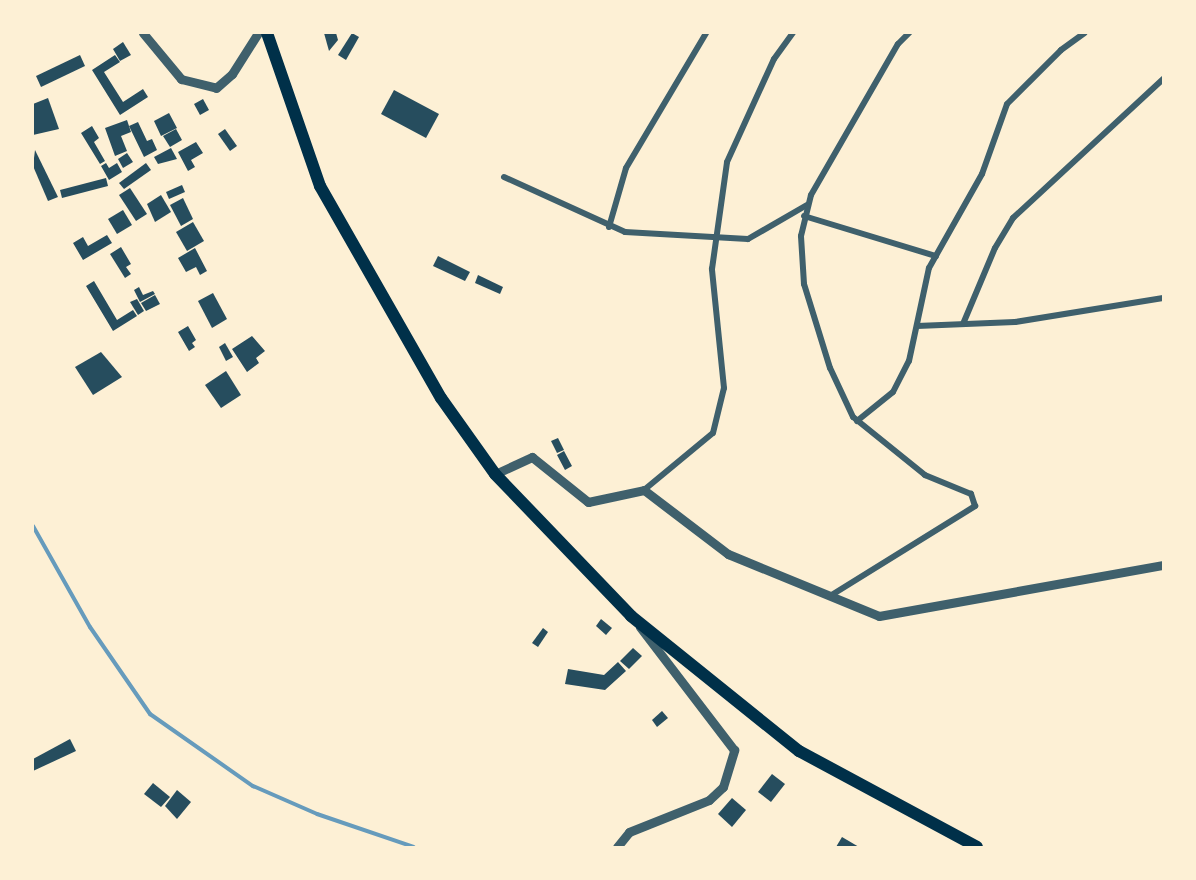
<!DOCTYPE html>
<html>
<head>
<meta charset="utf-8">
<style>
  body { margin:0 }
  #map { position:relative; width:1196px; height:880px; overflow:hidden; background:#fdf0d5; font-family:Montserrat,sans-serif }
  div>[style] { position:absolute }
  .stream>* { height:4px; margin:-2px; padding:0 2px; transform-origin:2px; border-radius:2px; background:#669bbc }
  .building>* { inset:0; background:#264d5e }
  .minor>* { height:6px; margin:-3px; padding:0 3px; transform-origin:3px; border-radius:3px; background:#3f606c }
  .tertiary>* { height:9px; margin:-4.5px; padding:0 4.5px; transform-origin:4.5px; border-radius:4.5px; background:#3f606c }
  .trunk>* { height:12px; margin:-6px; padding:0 6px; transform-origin:6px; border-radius:6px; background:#003049 }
  span { translate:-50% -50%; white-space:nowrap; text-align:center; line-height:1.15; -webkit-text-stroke:6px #fdf0d5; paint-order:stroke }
  .frame { position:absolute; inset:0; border:34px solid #fdf0d5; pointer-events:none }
</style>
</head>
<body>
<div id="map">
  <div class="stream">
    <i style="left:33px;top:526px;width:116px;rotate:60.6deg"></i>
    <i style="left:90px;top:627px;width:106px;rotate:55.4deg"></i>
    <i style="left:150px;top:714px;width:126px;rotate:35deg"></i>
    <i style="left:253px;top:786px;width:70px;rotate:23.6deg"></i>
    <i style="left:317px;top:814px;width:102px;rotate:18.8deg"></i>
  </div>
  <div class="building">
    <i style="clip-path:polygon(324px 33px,336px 33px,338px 40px,329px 51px)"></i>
    <i style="clip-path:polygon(352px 33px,359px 37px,346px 60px,338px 55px)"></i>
    <i style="clip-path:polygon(123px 42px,131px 55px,120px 61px,113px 49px)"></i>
    <i style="clip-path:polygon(80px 55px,85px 66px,41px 87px,36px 76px)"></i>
    <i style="clip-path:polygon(115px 55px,120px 62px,104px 72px,123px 102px,143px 89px,148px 97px,120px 115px,92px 70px)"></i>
    <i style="clip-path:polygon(394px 90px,439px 114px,426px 138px,381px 114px)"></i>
    <i style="clip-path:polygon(48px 98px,59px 129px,33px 135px,33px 104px)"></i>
    <i style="clip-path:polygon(203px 99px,209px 110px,200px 115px,194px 104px)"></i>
    <i style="clip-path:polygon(169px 113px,177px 128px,161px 136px,154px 121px)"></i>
    <i style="clip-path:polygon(127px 120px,131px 132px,121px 136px,127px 151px,115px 156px,105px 128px)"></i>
    <i style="clip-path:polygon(138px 122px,147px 141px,152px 139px,157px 150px,144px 157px,129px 126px)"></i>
    <i style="clip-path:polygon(92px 126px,99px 138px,94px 142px,105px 161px,100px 164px,81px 133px)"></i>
    <i style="clip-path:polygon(176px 129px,182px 140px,170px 147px,163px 136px)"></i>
    <i style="clip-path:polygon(225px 129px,237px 146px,230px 151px,218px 134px)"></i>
    <i style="clip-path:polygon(196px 142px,203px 153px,191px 160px,195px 167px,188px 171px,178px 152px)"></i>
    <i style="clip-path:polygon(171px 148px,177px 159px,158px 164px,154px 157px)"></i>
    <i style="clip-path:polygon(35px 150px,58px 197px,48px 201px,33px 166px)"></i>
    <i style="clip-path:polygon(127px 153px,133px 162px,123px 168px,118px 159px)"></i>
    <i style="clip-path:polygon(106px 163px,109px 168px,117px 163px,122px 172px,109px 180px,101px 166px)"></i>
    <i style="clip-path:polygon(146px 163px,151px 170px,124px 189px,119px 183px)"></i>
    <i style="clip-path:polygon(106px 178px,108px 186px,62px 198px,60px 190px)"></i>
    <i style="clip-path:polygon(182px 185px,185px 192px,169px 199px,166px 192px)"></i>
    <i style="clip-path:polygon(130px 188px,147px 214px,136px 221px,119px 195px)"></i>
    <i style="clip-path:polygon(161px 195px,171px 212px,155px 222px,147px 204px)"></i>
    <i style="clip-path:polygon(183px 198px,193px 219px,181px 226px,170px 205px)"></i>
    <i style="clip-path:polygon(123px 210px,132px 225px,117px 234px,108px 219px)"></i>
    <i style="clip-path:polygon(193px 222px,204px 241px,187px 251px,176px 232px)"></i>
    <i style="clip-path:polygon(107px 235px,112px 243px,83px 260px,73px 243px,83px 237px,88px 246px)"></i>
    <i style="clip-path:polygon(121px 247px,131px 264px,126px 267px,131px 274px,125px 278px,110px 254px)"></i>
    <i style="clip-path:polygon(195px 248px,207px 271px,200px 275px,196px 267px,186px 272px,178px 258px)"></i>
    <i style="clip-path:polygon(438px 256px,470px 272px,465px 281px,433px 266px)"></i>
    <i style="clip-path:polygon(478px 275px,503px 287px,500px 294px,475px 283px)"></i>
    <i style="clip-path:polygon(94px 281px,117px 320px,133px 310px,137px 316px,113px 331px,86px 286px)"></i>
    <i style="clip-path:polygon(139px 287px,143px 295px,153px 291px,155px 294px,140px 302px,134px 290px)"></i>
    <i style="clip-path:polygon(213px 293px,227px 319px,212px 328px,198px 301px)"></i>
    <i style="clip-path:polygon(155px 295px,160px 304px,146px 311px,141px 303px)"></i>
    <i style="clip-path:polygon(137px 299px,144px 311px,138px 315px,130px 302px)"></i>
    <i style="clip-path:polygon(188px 326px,196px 340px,192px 343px,195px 347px,189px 351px,178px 332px)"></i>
    <i style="clip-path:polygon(252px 336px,265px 351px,256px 358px,259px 363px,247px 372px,232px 349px)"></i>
    <i style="clip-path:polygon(225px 343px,233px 357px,226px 361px,219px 347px)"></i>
    <i style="clip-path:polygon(101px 352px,122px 377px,93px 395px,75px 367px)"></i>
    <i style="clip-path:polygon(226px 371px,241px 395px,221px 408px,205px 385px)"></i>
    <i style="clip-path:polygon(558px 438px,564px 450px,557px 453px,551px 441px)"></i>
    <i style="clip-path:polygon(564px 451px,572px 466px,565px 470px,557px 455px)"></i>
    <i style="clip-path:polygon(601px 619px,612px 628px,606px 635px,596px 626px)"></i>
    <i style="clip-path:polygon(543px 628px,548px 632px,538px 647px,532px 643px)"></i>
    <i style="clip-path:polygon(633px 648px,642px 656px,629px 669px,620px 661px)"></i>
    <i style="clip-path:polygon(618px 662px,626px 671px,605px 690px,565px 684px,568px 669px,604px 675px)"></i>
    <i style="clip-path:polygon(662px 711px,668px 718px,657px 727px,652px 720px)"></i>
    <i style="clip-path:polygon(70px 739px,76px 751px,33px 771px,33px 759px)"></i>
    <i style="clip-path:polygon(772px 774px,785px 784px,771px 802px,758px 792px)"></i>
    <i style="clip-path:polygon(153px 783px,170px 797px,161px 807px,144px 794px)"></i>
    <i style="clip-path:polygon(177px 790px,191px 802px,177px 819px,165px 806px)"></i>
    <i style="clip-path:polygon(732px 798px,746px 810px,732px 827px,718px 814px)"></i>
    <i style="clip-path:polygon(842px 837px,859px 847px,836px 847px)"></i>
  </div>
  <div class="minor">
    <i style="left:504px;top:177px;width:133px;rotate:24.4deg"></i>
    <i style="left:625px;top:232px;width:123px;rotate:3.3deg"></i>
    <i style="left:748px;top:239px;width:68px;rotate:-30deg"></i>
    <i style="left:804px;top:216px;width:138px;rotate:16.9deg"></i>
    <i style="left:609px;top:227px;width:61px;rotate:-73.9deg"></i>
    <i style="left:626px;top:168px;width:157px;rotate:-59.3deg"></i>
    <i style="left:963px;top:324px;width:82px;rotate:-67.2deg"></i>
    <i style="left:995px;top:248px;width:35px;rotate:-59deg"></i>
    <i style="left:1013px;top:218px;width:205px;rotate:-42.8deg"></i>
    <i style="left:917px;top:326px;width:98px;rotate:-2.3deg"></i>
    <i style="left:1015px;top:322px;width:150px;rotate:-9.2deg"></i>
    <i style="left:857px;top:421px;width:46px;rotate:-38.9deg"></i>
    <i style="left:893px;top:392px;width:35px;rotate:-63deg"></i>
    <i style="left:909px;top:361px;width:95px;rotate:-77.9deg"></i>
    <i style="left:929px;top:268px;width:108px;rotate:-60.6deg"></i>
    <i style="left:982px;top:174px;width:74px;rotate:-70.3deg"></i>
    <i style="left:1007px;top:104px;width:76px;rotate:-45deg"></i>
    <i style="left:1061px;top:50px;width:29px;rotate:-36deg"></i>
    <i style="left:644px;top:490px;width:89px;rotate:-39.6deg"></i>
    <i style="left:713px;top:433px;width:46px;rotate:-76.3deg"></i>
    <i style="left:724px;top:388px;width:120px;rotate:-95.8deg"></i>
    <i style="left:712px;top:269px;width:108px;rotate:-82deg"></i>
    <i style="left:727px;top:162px;width:113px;rotate:-65.5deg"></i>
    <i style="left:774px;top:59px;width:32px;rotate:-54deg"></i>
    <i style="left:830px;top:596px;width:171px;rotate:-31.8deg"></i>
    <i style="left:975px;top:506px;width:13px;rotate:-108deg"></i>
    <i style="left:971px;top:494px;width:50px;rotate:-157.6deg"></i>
    <i style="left:925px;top:475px;width:92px;rotate:-141.1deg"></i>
    <i style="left:853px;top:417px;width:54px;rotate:-115.1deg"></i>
    <i style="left:830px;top:368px;width:88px;rotate:-107.2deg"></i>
    <i style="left:804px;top:284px;width:48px;rotate:-93.6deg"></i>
    <i style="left:801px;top:236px;width:42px;rotate:-76.3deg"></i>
    <i style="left:811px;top:195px;width:174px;rotate:-60.1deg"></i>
    <i style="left:898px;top:44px;width:16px;rotate:-45deg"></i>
  </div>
  <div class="tertiary">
    <i style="left:143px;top:33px;width:60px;rotate:50.4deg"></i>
    <i style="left:181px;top:79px;width:36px;rotate:14deg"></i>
    <i style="left:216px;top:88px;width:21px;rotate:-41deg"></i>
    <i style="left:232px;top:74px;width:49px;rotate:-57.6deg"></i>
    <i style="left:495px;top:474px;width:41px;rotate:-24.7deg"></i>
    <i style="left:532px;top:457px;width:72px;rotate:38.8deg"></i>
    <i style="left:588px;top:502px;width:57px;rotate:-12.1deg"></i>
    <i style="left:644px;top:490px;width:106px;rotate:37.3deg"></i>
    <i style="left:728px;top:554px;width:163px;rotate:22.3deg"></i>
    <i style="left:879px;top:616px;width:289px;rotate:-10.2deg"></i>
    <i style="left:617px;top:847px;width:19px;rotate:-51deg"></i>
    <i style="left:629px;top:832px;width:86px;rotate:-21.8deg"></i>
    <i style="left:709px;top:800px;width:19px;rotate:-43deg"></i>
    <i style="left:723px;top:787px;width:39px;rotate:-73deg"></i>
    <i style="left:734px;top:750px;width:155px;rotate:-127.4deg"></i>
  </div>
  <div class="trunk">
    <i style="left:267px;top:33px;width:162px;rotate:70.9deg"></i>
    <i style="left:320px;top:186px;width:244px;rotate:60.3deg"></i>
    <i style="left:441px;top:398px;width:93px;rotate:54.6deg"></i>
    <i style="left:495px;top:474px;width:197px;rotate:46.2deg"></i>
    <i style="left:631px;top:616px;width:216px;rotate:38.8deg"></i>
    <i style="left:799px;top:751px;width:202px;rotate:28.3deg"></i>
  </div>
  <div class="frame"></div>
</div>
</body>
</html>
